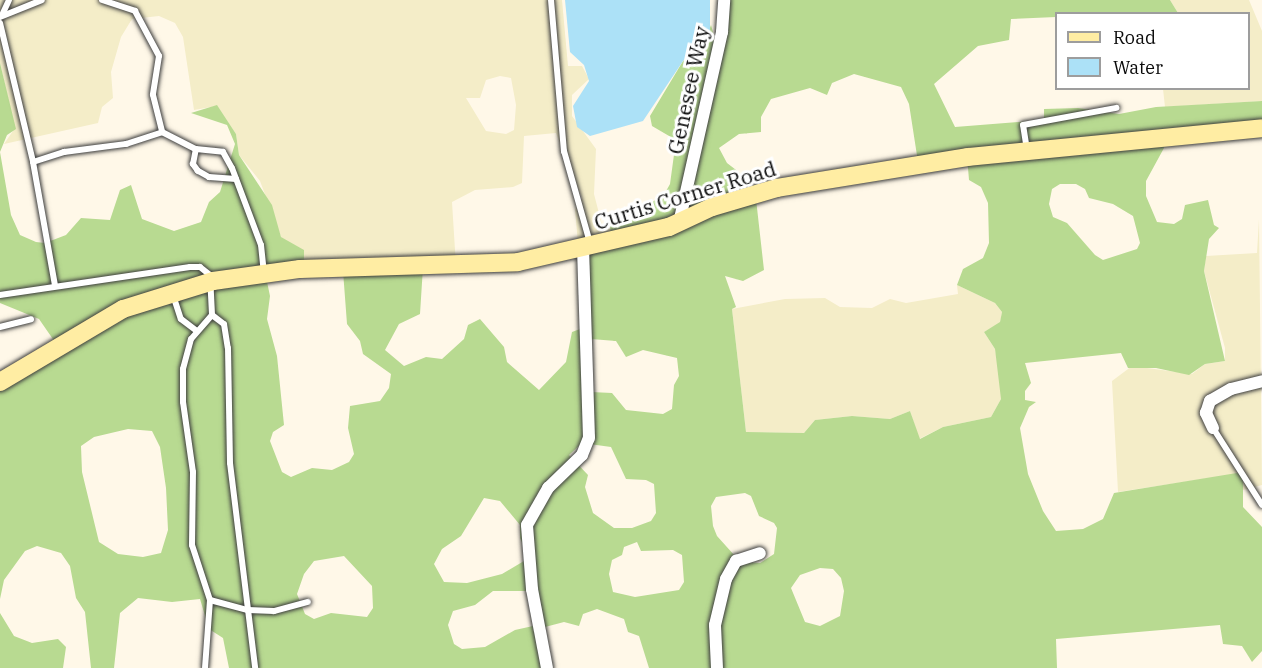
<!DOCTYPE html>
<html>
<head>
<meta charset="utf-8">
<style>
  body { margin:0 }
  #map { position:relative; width:1262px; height:668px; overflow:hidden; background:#fff8e8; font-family:"IBM Plex Serif",serif }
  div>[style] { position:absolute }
  .farmland>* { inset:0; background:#f4edc8 }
  .forest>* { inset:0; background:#b8da91 }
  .water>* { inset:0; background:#ace1f7 }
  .roads { filter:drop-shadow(0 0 2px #3d3d3d) drop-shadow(0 0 2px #3d3d3d) }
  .lane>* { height:6px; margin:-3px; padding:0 3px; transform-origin:3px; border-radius:3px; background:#fff }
  .street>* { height:12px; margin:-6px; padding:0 6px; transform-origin:6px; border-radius:6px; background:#fff }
  .secondary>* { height:18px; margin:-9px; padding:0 9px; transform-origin:9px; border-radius:9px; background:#ffeda3 }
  span { translate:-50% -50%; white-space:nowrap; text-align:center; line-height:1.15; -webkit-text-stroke:6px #fff; paint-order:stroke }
  .street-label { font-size:21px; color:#0a0a0a }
  .legend { position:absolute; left:1055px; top:12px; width:195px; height:78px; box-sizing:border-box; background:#fff; border:2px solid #9d9d9d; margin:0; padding:8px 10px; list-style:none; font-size:18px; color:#0a0a0a }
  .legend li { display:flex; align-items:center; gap:12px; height:30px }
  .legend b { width:30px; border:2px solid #9d9d9d }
</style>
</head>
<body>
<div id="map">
  <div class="farmland">
    <i style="clip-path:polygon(evenodd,0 0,562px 0,568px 66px,582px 66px,589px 79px,572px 95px,572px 116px,596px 149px,594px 194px,602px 225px,612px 230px,612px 246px,578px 243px,575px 210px,582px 198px,556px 133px,524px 136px,522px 183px,513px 187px,475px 190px,452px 202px,456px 266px,308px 273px,281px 237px,260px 181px,239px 155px,236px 134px,217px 106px,194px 110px,183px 37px,175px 23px,159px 16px,132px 19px,121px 37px,111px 72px,113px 98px,102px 107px,98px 123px,4px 144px,15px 128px,0 63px,0 0,500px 76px,511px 78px,516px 105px,514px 130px,506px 134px,486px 131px,466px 98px,480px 98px,486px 80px,500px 76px)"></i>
    <i style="clip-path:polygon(1170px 0,1249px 0,1262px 31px,1262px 101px,1165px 107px,1163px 89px,1248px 88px,1248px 14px,1178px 13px)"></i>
    <i style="clip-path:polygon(1259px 219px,1262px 485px,1243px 490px,1243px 473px,1118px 492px,1112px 381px,1132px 366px,1192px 374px,1205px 364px,1225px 361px,1225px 348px,1204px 271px,1206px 256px,1257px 253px)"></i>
    <i style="clip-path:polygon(957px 285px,995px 303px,1002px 312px,1000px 323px,984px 332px,995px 349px,1001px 382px,1001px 399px,991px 417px,943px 427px,919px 439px,910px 411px,890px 419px,852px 416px,815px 420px,804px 433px,746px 432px,732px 309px,785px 299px,825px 298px,840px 307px,872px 308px,890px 299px,906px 303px,958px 294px)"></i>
  </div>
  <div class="forest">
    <i style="clip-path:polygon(evenodd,724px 0,1170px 0,1178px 13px,1056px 14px,1056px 17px,1011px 19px,1009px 40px,978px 46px,934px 84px,955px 127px,1044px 120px,1044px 109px,1078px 108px,1119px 114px,1156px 107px,1262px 101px,1262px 128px,1165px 137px,1164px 148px,1146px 181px,1146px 196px,1157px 222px,1174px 224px,1182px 219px,1185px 205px,1208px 200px,1214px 225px,1219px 228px,1209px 239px,1204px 271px,1225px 361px,1205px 364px,1189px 375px,1156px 368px,1128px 368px,1121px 353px,1025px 363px,1031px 383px,1025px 391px,1025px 400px,1036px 402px,1029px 407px,1020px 428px,1028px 474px,1043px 511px,1056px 531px,1083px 529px,1103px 519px,1114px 493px,1243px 472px,1243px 507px,1262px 527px,1262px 651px,1252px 662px,1242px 646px,1223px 644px,1220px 625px,1056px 639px,1057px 668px,649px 668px,639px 636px,628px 632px,624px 619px,597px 609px,583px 614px,579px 626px,564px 622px,545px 627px,550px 668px,229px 668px,223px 638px,209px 629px,200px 599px,172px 602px,138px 598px,120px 613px,114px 668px,91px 668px,85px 612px,76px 598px,70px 566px,61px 553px,37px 546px,25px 551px,4px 580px,0 599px,0 380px,57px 345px,39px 319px,0 303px,0 63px,16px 129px,7px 135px,0 152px,11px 215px,20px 235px,36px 242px,45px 243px,66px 235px,81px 218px,110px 220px,120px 190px,131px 185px,142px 219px,174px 231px,201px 222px,209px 202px,220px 192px,235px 144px,227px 125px,191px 113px,217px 105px,236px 134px,239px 155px,272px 205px,281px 237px,304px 250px,304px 272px,266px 277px,270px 296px,267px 319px,277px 356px,284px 425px,273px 432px,270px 441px,282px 472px,291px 477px,312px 468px,332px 470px,349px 462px,354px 454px,348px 428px,350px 406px,380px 401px,389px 388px,391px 374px,363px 354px,360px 341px,347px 324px,343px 271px,423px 267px,420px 314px,399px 324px,385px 350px,404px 366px,426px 357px,442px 359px,464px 339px,468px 325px,480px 319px,504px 347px,507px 362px,539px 390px,566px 362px,572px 332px,588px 326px,588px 253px,612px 246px,610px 226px,629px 219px,665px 193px,670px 184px,676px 140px,652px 126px,650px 116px,683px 61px,706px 39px,711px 25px,716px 43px,724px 0,854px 74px,901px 87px,909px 104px,918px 162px,967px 156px,969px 180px,981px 187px,988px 203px,989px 243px,983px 258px,963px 269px,957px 285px,995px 303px,1002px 312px,1000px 322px,984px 332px,995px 349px,1001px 399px,991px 417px,943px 427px,920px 439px,910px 411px,890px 419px,852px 416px,815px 420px,804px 433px,746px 432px,732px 309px,736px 307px,725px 276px,743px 281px,764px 270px,756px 199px,745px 194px,740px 173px,727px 163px,719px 148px,739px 134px,761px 132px,761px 117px,771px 99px,810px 88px,827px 95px,832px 83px,854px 74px,724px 0,1060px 184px,1076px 184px,1085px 189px,1089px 198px,1113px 204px,1133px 216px,1140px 243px,1137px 249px,1103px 260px,1095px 255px,1067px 223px,1053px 217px,1049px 204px,1052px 189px,1060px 184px,724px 0,591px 339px,616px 341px,626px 357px,643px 350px,677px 358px,679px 376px,674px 385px,672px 409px,663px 414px,626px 410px,612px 393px,591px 392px,591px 339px,724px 0,128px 429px,152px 431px,160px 447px,166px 488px,168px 530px,161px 553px,143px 557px,118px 554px,99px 542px,82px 472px,81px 446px,94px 437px,128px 429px,724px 0,582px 443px,611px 447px,626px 479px,646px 480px,654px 484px,656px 513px,651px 521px,632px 528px,614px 528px,593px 513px,585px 487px,588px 475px,569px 455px,582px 443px,724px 0,745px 493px,751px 496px,759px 516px,774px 523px,777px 528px,774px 554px,760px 563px,746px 562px,735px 556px,717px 536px,713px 526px,711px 506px,716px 497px,745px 493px,724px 0,484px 498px,500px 501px,520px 525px,520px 538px,529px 558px,502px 574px,467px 583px,444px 582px,434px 564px,442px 549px,461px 536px,484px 498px,724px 0,637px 542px,641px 551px,673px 550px,682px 555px,684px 582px,679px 590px,635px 597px,613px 592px,609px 574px,612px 560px,622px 555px,624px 547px,637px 542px,724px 0,344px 556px,372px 586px,373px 608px,367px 617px,331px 613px,314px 619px,305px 614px,297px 594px,304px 574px,314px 561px,344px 556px,724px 0,820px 568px,833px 569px,841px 578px,844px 591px,840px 616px,820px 626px,805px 622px,791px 588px,800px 575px,820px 568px,724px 0,493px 591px,536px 591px,542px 624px,515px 630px,485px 647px,462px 649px,454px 644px,448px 625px,453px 611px,475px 605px,493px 591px)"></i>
    <i style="clip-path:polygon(0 613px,14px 636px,32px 643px,58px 639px,66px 647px,63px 668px,0 668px)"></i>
  </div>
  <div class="water">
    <i style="clip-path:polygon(565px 0,710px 0,710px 33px,683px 61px,643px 121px,590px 136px,577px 127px,573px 106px,589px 81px,584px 65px,570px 52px)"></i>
  </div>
  <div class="roads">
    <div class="lane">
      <i style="left:102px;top:0;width:35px;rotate:18deg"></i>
      <i style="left:135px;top:11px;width:51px;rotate:61.9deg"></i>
      <i style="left:159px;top:56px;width:39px;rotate:99deg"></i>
      <i style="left:153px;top:95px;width:38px;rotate:76deg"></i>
      <i style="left:162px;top:132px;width:38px;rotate:27deg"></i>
      <i style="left:551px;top:0;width:152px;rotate:85.1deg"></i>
      <i style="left:564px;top:151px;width:96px;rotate:74.2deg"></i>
      <i style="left:3px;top:13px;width:14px;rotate:-65deg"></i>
      <i style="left:0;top:17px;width:45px;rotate:-22deg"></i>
      <i style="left:0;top:23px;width:143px;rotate:76.6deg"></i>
      <i style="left:33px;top:162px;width:126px;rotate:79.9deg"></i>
      <i style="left:1027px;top:150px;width:25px;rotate:-99deg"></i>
      <i style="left:1023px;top:125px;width:95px;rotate:-10.4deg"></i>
      <i style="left:33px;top:162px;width:33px;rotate:-18deg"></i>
      <i style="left:64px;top:152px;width:63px;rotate:-7.4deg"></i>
      <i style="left:126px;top:144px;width:38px;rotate:-18deg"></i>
      <i style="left:236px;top:179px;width:27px;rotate:-176deg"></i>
      <i style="left:209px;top:177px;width:13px;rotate:-151deg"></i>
      <i style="left:198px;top:171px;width:9px;rotate:-126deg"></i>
      <i style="left:193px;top:164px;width:15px;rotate:-79deg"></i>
      <i style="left:196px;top:149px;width:27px;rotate:6deg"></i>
      <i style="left:223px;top:152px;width:18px;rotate:61deg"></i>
      <i style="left:232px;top:168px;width:82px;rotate:69.4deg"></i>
      <i style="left:261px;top:245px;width:27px;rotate:84deg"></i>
      <i style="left:0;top:295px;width:192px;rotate:-8.4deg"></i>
      <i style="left:190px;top:267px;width:10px"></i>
      <i style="left:200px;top:267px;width:13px;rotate:39deg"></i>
      <i style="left:210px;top:275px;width:40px;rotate:87.1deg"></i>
      <i style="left:212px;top:315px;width:32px;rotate:131deg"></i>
      <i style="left:191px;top:339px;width:31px;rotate:105deg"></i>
      <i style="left:183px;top:369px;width:33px;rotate:90deg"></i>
      <i style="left:183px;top:402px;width:71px;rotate:81.9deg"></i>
      <i style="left:193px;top:472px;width:73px;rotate:90.8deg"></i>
      <i style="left:192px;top:545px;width:58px;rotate:71.9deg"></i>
      <i style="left:210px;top:600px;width:68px;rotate:94.2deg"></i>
      <i style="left:173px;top:295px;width:25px;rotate:72deg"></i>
      <i style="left:181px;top:319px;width:20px;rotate:37deg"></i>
      <i style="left:212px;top:315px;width:15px;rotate:37deg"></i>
      <i style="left:224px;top:324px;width:24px;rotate:81deg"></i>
      <i style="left:228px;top:348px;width:115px;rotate:89deg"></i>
      <i style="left:230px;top:463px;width:207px;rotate:83deg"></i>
      <i style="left:0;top:327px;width:32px;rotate:-14deg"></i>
      <i style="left:1213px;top:428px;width:91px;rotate:57.5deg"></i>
      <i style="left:210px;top:600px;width:39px;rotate:15deg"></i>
      <i style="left:248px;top:610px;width:26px;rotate:2deg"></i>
      <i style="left:274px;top:611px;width:35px;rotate:-15deg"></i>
    </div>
    <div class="street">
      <i style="left:679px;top:223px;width:196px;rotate:-77.3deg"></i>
      <i style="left:722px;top:32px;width:32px;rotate:-86deg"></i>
      <i style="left:1213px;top:428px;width:17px;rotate:-115deg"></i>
      <i style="left:1206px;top:413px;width:13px;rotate:-72deg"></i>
      <i style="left:1210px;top:401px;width:24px;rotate:-30deg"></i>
      <i style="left:1231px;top:389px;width:32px;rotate:-14deg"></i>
      <i style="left:547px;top:668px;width:80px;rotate:-100.8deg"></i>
      <i style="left:532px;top:589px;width:64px;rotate:-94.5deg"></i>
      <i style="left:527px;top:525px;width:43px;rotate:-60.4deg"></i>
      <i style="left:548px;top:488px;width:47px;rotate:-44.1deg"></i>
      <i style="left:582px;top:455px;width:18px;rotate:-68deg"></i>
      <i style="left:589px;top:438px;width:189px;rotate:-91.8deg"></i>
      <i style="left:717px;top:668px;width:43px;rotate:-92.7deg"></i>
      <i style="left:715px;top:625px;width:47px;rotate:-76.6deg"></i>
      <i style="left:726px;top:579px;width:21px;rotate:-61deg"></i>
      <i style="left:736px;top:561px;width:25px;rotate:-18deg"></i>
    </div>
    <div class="secondary">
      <i style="left:0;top:382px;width:143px;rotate:-30.7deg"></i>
      <i style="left:123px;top:309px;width:94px;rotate:-17.3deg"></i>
      <i style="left:213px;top:281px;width:88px;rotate:-7.9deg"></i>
      <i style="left:300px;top:269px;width:218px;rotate:-1.8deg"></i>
      <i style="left:518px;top:262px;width:155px;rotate:-13.1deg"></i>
      <i style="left:669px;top:227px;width:47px;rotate:-24.9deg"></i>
      <i style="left:712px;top:207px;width:68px;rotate:-16.3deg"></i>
      <i style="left:777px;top:188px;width:193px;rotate:-9.2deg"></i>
      <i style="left:968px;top:157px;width:295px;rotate:-5.6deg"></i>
    </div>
  </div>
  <div class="street-label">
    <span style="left:688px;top:90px;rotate:-78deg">Genesee Way</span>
    <span style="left:685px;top:195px;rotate:-17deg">Curtis Corner Road</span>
  </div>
  <ul class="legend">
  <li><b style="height:8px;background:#ffeda3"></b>Road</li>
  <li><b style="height:16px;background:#ace1f7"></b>Water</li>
  </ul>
</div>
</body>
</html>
